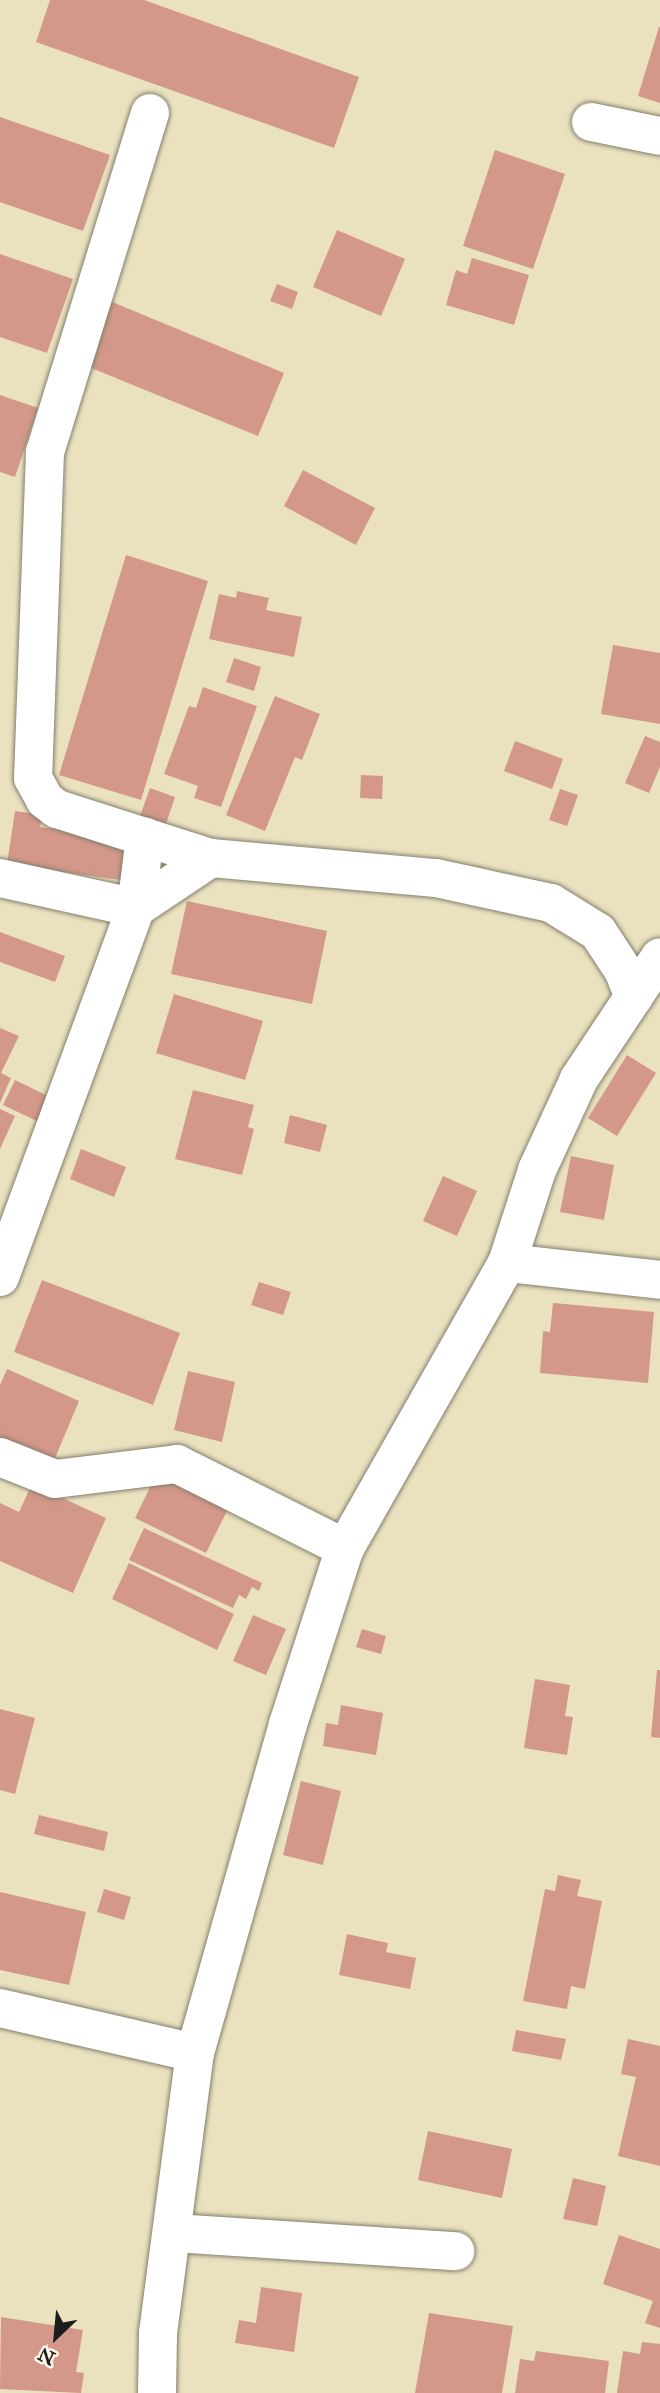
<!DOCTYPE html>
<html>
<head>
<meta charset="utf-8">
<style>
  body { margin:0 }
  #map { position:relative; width:660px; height:2393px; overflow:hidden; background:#eae2bf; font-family:"IM FELL Great Primer",serif }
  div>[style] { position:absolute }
  .building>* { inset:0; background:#d39889 }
  .roads { filter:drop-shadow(0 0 2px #837f6e) drop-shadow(0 0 2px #837f6e) }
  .street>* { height:38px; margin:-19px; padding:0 19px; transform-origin:19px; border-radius:19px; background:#fff }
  span { translate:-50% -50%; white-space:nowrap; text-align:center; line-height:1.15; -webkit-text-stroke:5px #fcf5e5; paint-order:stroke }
  .north { position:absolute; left:21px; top:2302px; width:70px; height:70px; -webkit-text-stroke:5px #fcf5e5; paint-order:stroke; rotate:206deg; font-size:19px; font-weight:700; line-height:28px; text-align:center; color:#1c1c1c }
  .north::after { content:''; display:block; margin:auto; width:24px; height:32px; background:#1c1c1c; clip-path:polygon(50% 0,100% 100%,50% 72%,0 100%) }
</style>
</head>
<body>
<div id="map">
  <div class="building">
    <i style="clip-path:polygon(50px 0,144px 0,359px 77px,334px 148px,36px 42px)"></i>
    <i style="clip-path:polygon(659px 27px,660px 27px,660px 103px,638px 96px)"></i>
    <i style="clip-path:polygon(0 117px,110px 155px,83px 231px,0 202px)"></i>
    <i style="clip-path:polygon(495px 150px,565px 174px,533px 269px,463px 246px)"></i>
    <i style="clip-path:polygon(337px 230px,405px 259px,381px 316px,313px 287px)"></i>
    <i style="clip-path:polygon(0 254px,73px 279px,47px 353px,0 337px)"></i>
    <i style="clip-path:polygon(472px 258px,529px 275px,514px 325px,446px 305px,456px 270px,467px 274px)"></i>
    <i style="clip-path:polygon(277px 284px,298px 292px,292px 309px,270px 301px)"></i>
    <i style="clip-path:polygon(105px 299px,284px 373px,258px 436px,79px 363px)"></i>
    <i style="clip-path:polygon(0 395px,38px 408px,15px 477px,0 472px)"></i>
    <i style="clip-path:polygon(303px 470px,375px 508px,356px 545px,284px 506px)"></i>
    <i style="clip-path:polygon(126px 555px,208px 581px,141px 800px,59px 775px)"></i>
    <i style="clip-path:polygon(237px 591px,269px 598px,266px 610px,302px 617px,294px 657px,209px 639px,219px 594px,236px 598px)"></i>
    <i style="clip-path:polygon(613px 645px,660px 653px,660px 724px,601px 714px)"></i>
    <i style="clip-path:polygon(234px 658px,261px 667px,254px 691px,226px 682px)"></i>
    <i style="clip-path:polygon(203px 687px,257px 706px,221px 807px,194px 798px,198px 786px,164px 774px,189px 706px,196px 708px)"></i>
    <i style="clip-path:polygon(275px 696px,320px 714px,302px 760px,295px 757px,265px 831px,226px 815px)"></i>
    <i style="clip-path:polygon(645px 736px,660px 742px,660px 767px,649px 793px,625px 783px)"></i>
    <i style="clip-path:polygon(515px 741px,563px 759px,552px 789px,504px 771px)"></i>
    <i style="clip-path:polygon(361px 775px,383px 776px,382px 799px,360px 798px)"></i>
    <i style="clip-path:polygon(150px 788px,175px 797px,165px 827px,139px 819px)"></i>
    <i style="clip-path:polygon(560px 789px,578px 795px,567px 826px,549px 820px)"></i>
    <i style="clip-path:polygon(15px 811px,42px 815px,40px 827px,133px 840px,127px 881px,7px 864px)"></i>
    <i style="clip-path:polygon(187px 901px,327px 931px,312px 1004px,171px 974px)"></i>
    <i style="clip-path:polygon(0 932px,65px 956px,55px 982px,0 962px)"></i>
    <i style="clip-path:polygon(174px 994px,263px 1021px,245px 1080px,156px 1053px)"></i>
    <i style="clip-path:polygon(0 1028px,19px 1036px,1px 1073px,11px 1078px,0 1103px)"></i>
    <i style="clip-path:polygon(627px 1055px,656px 1073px,617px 1136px,588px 1118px)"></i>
    <i style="clip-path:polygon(15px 1080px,50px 1097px,39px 1122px,3px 1105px)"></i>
    <i style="clip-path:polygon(193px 1090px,254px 1105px,248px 1127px,254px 1129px,242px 1175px,175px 1159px)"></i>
    <i style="clip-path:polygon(0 1109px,15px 1116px,0 1149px)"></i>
    <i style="clip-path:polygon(290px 1115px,327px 1125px,320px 1152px,284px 1143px)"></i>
    <i style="clip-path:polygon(81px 1149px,126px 1167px,114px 1197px,70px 1179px)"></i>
    <i style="clip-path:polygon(571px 1156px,614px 1165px,604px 1220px,560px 1212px)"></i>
    <i style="clip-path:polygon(443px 1176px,477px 1191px,457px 1236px,423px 1221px)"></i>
    <i style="clip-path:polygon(42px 1280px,180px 1333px,153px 1405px,14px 1352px)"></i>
    <i style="clip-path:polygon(259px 1282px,291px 1292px,283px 1315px,251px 1305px)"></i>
    <i style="clip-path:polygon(553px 1303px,654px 1312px,648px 1383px,540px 1373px,543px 1331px,550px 1332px)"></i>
    <i style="clip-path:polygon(7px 1369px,79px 1401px,53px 1463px,0 1441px,0 1385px)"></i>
    <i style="clip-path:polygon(188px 1371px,235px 1382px,222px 1442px,174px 1430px)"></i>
    <i style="clip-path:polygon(156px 1475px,228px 1509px,206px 1553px,135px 1518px)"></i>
    <i style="clip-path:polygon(32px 1484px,106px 1518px,73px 1593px,0 1561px,0 1503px,19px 1512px)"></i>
    <i style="clip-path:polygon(144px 1528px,262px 1583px,259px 1591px,252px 1587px,246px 1599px,239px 1595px,233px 1608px,129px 1560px)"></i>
    <i style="clip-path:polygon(129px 1563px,234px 1614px,217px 1650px,112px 1599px)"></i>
    <i style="clip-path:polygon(253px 1615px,286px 1629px,266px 1675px,233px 1661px)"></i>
    <i style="clip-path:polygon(362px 1629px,386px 1636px,381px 1654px,356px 1647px)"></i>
    <i style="clip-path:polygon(657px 1670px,660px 1670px,660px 1738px,651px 1737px)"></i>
    <i style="clip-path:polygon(535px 1679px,570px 1685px,565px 1716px,573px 1717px,567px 1755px,524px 1748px)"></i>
    <i style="clip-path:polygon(341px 1705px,383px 1713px,376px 1755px,323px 1746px,326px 1723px,338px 1725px)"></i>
    <i style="clip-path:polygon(0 1709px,35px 1718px,15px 1794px,0 1790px)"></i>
    <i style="clip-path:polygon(301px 1781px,341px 1791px,323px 1865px,283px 1855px)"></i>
    <i style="clip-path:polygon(39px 1815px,108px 1832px,104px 1851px,34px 1834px)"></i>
    <i style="clip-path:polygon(558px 1875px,581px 1880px,577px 1896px,602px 1901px,585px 1989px,571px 1986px,567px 2009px,523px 2001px,545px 1889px,555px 1891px)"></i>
    <i style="clip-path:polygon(104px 1889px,131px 1897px,124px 1920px,97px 1912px)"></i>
    <i style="clip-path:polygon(0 1892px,86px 1912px,69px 1985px,0 1970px)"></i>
    <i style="clip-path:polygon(347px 1934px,388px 1943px,386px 1952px,416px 1958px,410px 1989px,339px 1975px)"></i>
    <i style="clip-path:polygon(516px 2030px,566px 2039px,561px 2060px,512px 2051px)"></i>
    <i style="clip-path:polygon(628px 2039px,660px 2046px,660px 2166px,618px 2156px,636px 2077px,621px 2074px)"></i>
    <i style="clip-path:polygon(428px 2131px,512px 2149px,502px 2198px,418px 2180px)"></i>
    <i style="clip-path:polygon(573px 2178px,606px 2186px,597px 2226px,563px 2219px)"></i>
    <i style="clip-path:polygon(619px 2235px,660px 2249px,660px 2328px,645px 2323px,653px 2301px,603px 2284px)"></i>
    <i style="clip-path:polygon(261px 2287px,302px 2293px,294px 2352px,235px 2343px,239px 2320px,256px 2323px)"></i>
    <i style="clip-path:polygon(429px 2313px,513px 2326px,502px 2393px,415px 2393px)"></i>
    <i style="clip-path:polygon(1px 2317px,83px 2330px,76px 2372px,84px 2373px,81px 2393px,0 2389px)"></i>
    <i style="clip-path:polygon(642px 2342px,660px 2344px,660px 2393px,617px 2393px,623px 2351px,640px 2354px)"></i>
    <i style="clip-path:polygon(536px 2351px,609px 2361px,605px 2393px,515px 2393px,520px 2359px,534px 2361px)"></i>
  </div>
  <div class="roads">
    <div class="street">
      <i style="left:150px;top:113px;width:355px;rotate:107.2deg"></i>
      <i style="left:45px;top:452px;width:326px;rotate:92.1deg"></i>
      <i style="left:33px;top:778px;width:25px;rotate:61deg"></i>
      <i style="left:45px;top:800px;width:15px;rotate:37deg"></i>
      <i style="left:57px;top:809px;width:162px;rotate:17.7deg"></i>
      <i style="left:211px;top:858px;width:226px;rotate:5.1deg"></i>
      <i style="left:436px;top:878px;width:118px;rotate:12.3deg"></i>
      <i style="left:551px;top:903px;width:55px;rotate:31.7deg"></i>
      <i style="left:598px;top:932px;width:45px;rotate:56.7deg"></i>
      <i style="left:623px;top:970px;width:29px;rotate:68deg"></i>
      <i style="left:591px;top:122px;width:70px;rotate:11.5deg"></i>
      <i style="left:0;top:878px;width:139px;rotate:12.4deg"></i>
      <i style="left:136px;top:908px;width:90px;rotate:-33.7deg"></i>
      <i style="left:507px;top:1263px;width:154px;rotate:6.3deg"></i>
      <i style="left:0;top:1277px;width:393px;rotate:-69.8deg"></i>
      <i style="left:136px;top:908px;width:72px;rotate:-82.8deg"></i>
      <i style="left:0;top:1457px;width:59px;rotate:21.8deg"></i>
      <i style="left:55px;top:1479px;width:123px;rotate:-7deg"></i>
      <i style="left:177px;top:1464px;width:188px;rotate:26.6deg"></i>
      <i style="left:0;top:2008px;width:200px;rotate:13deg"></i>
      <i style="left:174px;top:2233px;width:282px;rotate:3.7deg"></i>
      <i style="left:157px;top:2393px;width:60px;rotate:-89deg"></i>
      <i style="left:158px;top:2333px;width:282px;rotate:-82.5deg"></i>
      <i style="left:195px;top:2053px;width:342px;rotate:-74.2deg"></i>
      <i style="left:288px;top:1724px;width:185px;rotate:-72.1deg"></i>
      <i style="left:345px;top:1548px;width:328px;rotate:-60.4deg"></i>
      <i style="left:507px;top:1263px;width:98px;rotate:-72.1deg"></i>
      <i style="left:537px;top:1170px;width:100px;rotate:-65.2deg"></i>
      <i style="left:579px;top:1079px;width:146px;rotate:-56.4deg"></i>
    </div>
  </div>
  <div class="north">N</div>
</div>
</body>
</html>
